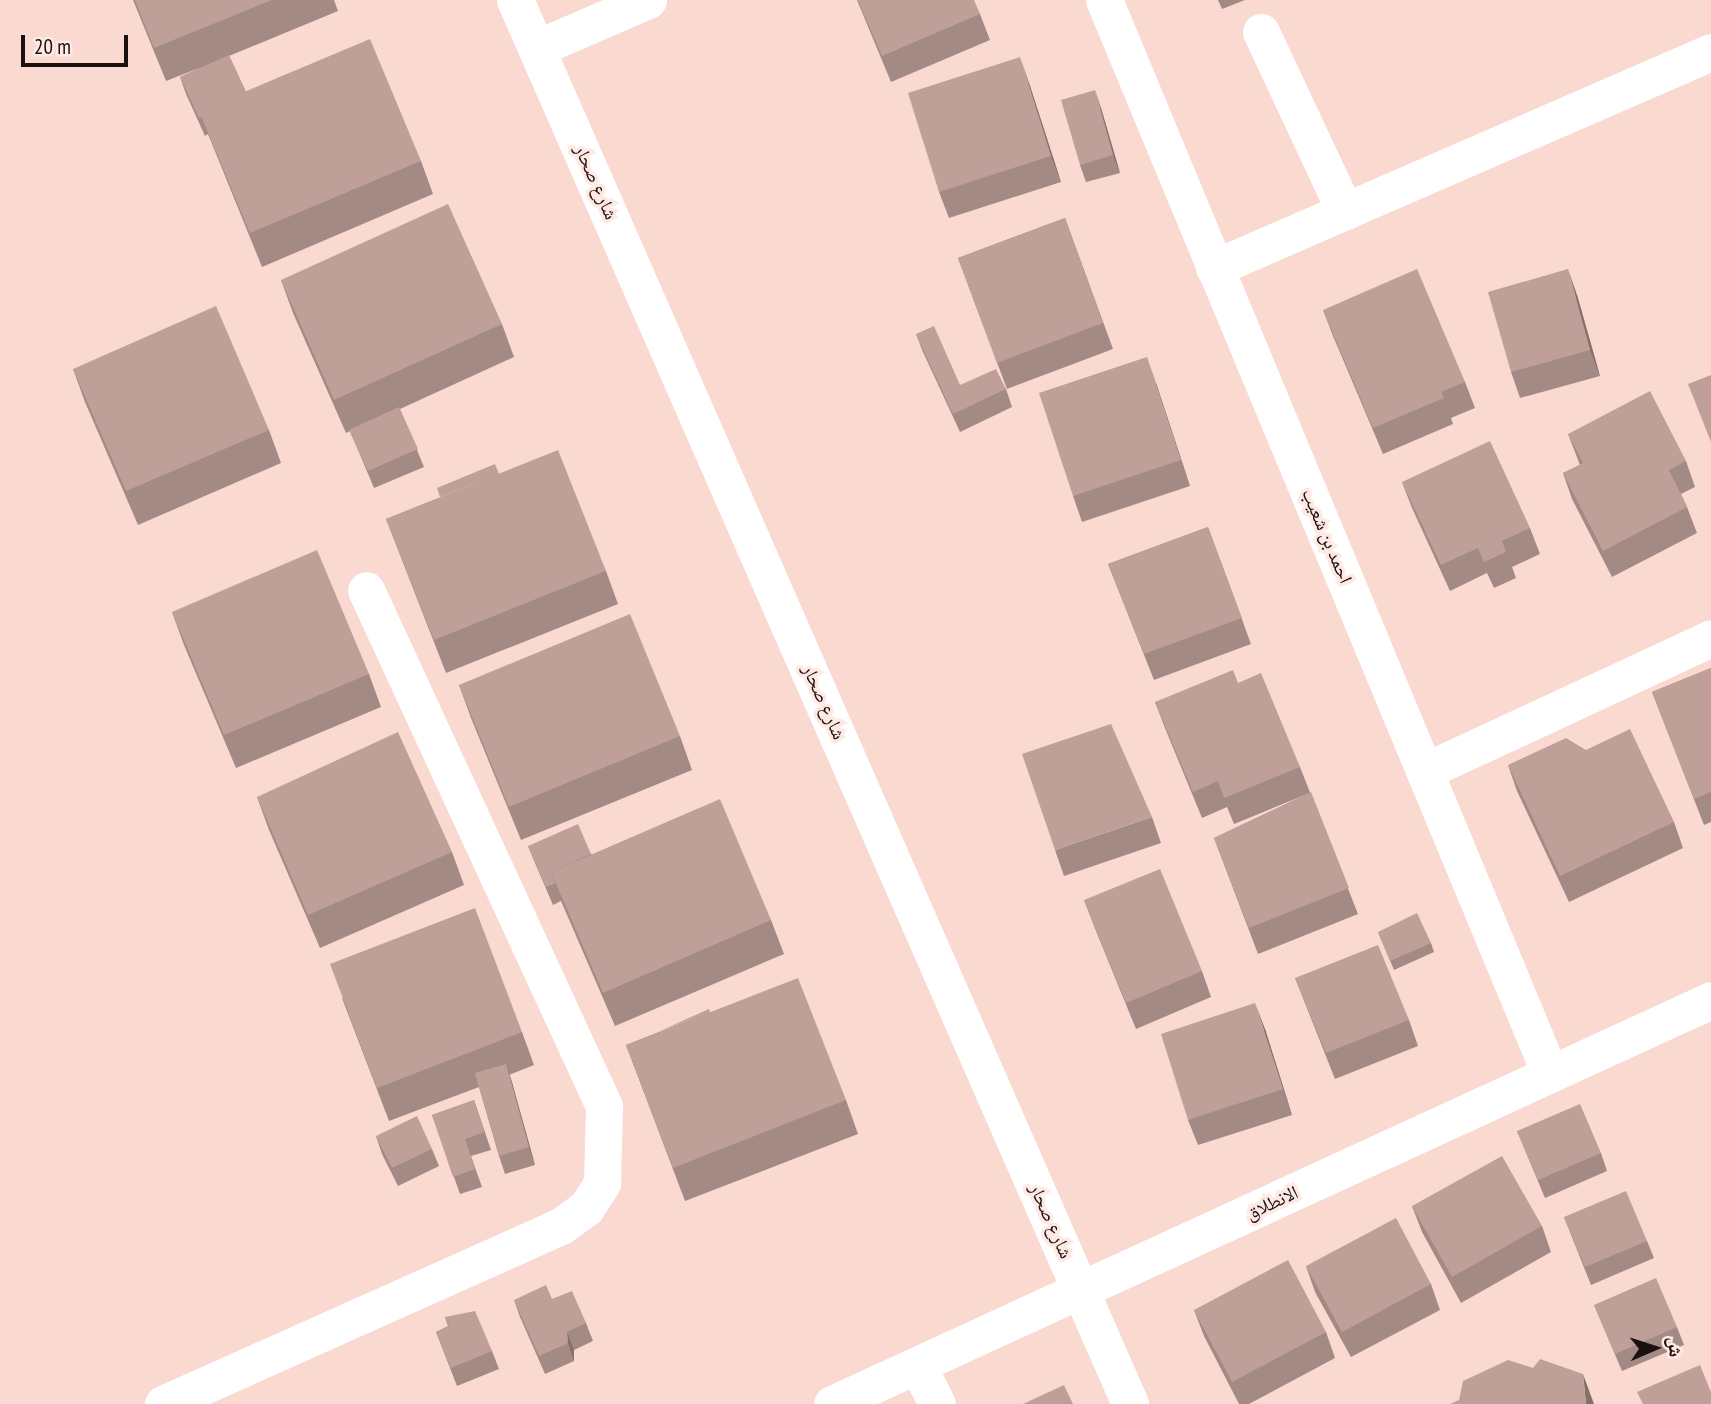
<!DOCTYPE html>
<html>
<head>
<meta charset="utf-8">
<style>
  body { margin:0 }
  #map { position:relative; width:1711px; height:1404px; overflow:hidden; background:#fad9d1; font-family:"PT Sans Narrow","Noto Naskh Arabic",sans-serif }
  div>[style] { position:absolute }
  .minor>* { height:37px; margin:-18.5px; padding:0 18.5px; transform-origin:18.5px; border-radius:18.5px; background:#fff }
  .wall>* { inset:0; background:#a48a84 }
  .shaded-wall>* { inset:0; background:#86706b }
  .building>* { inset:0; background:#bfa099 }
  span { translate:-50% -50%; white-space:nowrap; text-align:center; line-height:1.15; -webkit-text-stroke:7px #fee9e5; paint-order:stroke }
  .street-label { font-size:19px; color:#1c110e }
  .north { position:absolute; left:1620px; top:1313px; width:70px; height:70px; -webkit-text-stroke:5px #fee9e5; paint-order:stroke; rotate:87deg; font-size:19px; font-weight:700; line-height:28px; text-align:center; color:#1c110e }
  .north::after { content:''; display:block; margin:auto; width:24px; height:32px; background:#1c110e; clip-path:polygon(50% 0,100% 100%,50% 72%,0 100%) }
  .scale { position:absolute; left:21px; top:35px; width:107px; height:32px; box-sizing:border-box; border:4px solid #1c110e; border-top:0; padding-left:9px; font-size:21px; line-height:24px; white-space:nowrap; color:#1c110e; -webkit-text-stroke:5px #fee9e5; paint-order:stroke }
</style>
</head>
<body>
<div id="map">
  <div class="minor">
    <i style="left:515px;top:0;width:1533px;rotate:66.34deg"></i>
    <i style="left:1104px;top:0;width:1160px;rotate:67.44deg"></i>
    <i style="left:1261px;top:32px;width:198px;rotate:64.9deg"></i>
    <i style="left:537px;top:48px;width:121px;rotate:-23.4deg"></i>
    <i style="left:1214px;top:268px;width:542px;rotate:-23.49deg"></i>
    <i style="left:1425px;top:771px;width:315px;rotate:-24.9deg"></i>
    <i style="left:918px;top:1366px;width:42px;rotate:63.4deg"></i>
    <i style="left:163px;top:1404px;width:436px;rotate:-24.1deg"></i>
    <i style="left:561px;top:1226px;width:31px;rotate:-36deg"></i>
    <i style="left:586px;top:1208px;width:30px;rotate:-57deg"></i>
    <i style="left:602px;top:1183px;width:77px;rotate:-88.5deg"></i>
    <i style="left:604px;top:1106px;width:568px;rotate:-114.76deg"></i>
    <i style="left:832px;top:1404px;width:967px;rotate:-24.68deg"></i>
  </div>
  <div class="wall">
    <i style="clip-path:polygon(133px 0,334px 0,338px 11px,229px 56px,246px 92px,421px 161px,433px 194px,262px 267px,208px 134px,205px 136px,186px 94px,180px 77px,202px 67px,166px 81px)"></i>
    <i style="clip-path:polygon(857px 0,980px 14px,990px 40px,891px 82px)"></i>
    <i style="clip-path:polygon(1218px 0,1245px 0,1222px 9px)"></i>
    <i style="clip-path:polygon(1029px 83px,1061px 182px,949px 218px,939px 192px)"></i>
    <i style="clip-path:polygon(1101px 108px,1120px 173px,1086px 182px,1080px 165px)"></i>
    <i style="clip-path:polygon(1065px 218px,1113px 349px,1007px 389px,958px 258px)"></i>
    <i style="clip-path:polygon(281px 280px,502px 324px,514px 357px,400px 409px,424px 467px,374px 488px,350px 431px,346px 433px,293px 313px)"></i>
    <i style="clip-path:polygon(1577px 295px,1600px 376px,1520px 398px,1511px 372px)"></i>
    <i style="clip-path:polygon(1323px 310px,1465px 382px,1475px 408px,1451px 418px,1453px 424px,1383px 454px,1333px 336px)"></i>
    <i style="clip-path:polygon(916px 334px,960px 385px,1006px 389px,1012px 407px,960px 432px,923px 352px)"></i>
    <i style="clip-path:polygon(73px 369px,269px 430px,281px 463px,138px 525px,85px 402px)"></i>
    <i style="clip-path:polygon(1156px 383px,1190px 486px,1082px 522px,1073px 496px)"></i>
    <i style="clip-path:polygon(1568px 434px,1686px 461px,1695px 487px,1681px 494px,1687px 507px,1697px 533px,1612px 577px,1572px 499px,1563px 473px,1580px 465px)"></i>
    <i style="clip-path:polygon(499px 474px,606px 571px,618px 604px,446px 673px,386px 519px)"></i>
    <i style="clip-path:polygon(1402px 482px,1530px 528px,1540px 554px,1512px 567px,1516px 578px,1494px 588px,1487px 573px,1450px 591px,1412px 508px)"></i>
    <i style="clip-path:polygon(1208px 527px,1251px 644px,1154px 680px,1108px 564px)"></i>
    <i style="clip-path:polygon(172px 612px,369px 674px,381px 707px,236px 768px,184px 645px)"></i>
    <i style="clip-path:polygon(1711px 668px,1711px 822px,1704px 825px,1652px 692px)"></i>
    <i style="clip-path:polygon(1238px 683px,1300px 767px,1358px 914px,1258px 954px,1214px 838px,1307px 794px,1234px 824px,1227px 807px,1202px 818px,1165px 728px,1155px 702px)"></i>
    <i style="clip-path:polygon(459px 685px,680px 736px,692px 770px,521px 840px,471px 718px)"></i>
    <i style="clip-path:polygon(1508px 765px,1674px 822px,1683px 848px,1569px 902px,1517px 791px)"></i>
    <i style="clip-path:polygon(257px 797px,452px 852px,464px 885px,320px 948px,269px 830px)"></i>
    <i style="clip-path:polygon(1152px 817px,1161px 843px,1064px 876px,1055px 850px)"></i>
    <i style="clip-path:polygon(528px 846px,591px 854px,771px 920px,784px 954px,615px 1026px,561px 901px,553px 905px,535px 863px)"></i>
    <i style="clip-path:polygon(1084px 900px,1202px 971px,1211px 997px,1136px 1029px,1094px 926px)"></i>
    <i style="clip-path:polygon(1378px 932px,1431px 943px,1434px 952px,1394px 970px)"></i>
    <i style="clip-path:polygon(1295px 978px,1409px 1020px,1418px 1046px,1335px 1079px)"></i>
    <i style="clip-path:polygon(342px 998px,522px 1032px,534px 1065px,509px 1075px,535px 1165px,505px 1174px,499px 1156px,479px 1087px,389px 1121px)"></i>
    <i style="clip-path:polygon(710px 1012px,846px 1100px,858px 1134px,685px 1201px,626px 1045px)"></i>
    <i style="clip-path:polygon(1265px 1029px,1292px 1115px,1198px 1145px,1188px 1120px)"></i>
    <i style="clip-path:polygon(474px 1100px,491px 1150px,471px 1156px,482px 1187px,460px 1194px,432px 1115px)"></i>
    <i style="clip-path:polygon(1517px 1131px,1601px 1153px,1607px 1171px,1545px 1198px)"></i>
    <i style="clip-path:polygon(376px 1136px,432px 1149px,439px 1166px,398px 1186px,382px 1154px)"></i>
    <i style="clip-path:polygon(1412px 1206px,1542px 1226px,1551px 1252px,1461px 1303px,1422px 1232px)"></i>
    <i style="clip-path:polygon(1564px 1217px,1647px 1241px,1654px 1258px,1591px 1285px)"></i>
    <i style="clip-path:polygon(1306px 1266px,1431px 1284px,1440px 1310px,1351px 1357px,1315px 1292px)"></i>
    <i style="clip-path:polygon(552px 1299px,586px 1323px,593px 1341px,574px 1350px,574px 1361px,545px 1374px,520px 1317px,514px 1300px)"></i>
    <i style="clip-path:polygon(1594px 1305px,1677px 1327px,1684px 1345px,1622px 1371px)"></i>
    <i style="clip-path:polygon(1194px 1310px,1326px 1332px,1335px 1358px,1249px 1404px,1239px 1404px,1204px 1336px)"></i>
    <i style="clip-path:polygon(445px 1317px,492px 1351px,499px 1369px,457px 1386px,436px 1332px,448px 1326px)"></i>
  </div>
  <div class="shaded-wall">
    <i style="clip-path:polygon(1020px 57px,1029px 83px,1061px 182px,1051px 156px)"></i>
    <i style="clip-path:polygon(1095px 90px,1101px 108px,1120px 173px,1113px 155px)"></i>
    <i style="clip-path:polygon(1568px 269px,1577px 295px,1600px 376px,1590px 350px)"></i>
    <i style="clip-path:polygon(1147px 357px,1156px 383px,1190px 486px,1181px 460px)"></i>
    <i style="clip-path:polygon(1255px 1003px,1265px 1029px,1292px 1115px,1283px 1089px)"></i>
    <i style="clip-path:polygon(506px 1064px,512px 1082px,535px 1165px,529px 1147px)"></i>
    <i style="clip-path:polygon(567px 1332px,574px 1350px,574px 1361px,568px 1343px)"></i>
    <i style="clip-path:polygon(1583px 1374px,1594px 1404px,1586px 1404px)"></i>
  </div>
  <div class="building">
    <i style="clip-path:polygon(135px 0,272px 0,154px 48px)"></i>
    <i style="clip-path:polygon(858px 0,974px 0,980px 14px,882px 56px)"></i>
    <i style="clip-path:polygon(370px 39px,421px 161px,250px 233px,199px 111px)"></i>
    <i style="clip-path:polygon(229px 55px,246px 92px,199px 111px,202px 117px,199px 118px,180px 77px)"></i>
    <i style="clip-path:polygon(1020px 57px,1051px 156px,939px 192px,908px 93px)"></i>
    <i style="clip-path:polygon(1095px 90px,1113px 155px,1080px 165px,1061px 100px)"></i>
    <i style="clip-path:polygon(448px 204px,502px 324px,334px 400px,281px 280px)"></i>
    <i style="clip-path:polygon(1065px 218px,1103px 323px,997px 363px,958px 258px)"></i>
    <i style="clip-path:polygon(1417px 269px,1465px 382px,1441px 392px,1444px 398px,1373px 428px,1323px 310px)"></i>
    <i style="clip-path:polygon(1568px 269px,1590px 350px,1511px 372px,1488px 292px)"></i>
    <i style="clip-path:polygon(216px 306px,269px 430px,126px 491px,73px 369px)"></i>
    <i style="clip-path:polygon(934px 326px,960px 385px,996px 369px,1006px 389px,953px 414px,916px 334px)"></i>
    <i style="clip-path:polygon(1147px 357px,1181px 460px,1073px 496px,1039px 393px)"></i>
    <i style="clip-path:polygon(1711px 375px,1711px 442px,1688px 384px)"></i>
    <i style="clip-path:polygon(1650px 391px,1686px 461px,1669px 470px,1687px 507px,1603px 551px,1563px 473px,1583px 463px,1568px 434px)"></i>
    <i style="clip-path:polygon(399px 407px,418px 449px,368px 471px,349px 430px)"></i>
    <i style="clip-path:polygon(1490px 441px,1530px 528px,1502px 541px,1506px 552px,1484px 562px,1478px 548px,1441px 565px,1402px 482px)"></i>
    <i style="clip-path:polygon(558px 450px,606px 571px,434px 640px,386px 519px)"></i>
    <i style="clip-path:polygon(495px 464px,499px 474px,440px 497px,437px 488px)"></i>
    <i style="clip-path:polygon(1208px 527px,1242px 618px,1144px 654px,1108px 564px)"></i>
    <i style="clip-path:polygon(317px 550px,369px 674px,224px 735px,172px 612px)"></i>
    <i style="clip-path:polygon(630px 614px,680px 736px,509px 807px,459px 685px)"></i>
    <i style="clip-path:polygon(1711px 668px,1711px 792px,1694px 799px,1652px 692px)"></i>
    <i style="clip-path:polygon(1233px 670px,1238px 683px,1261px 673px,1300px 767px,1224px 798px,1218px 781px,1193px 792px,1155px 702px)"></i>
    <i style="clip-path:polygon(1111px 724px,1152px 817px,1055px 850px,1022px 754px)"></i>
    <i style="clip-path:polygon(1630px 729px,1674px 822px,1560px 876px,1508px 765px,1566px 738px,1586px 750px)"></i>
    <i style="clip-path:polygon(398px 732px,452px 852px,308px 915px,257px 797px)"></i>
    <i style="clip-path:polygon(1311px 792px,1349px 888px,1249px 928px,1214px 838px)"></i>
    <i style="clip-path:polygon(720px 799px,771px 920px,603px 993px,551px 872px)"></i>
    <i style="clip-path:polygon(578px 824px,591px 854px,551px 872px,555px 883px,546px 887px,528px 846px)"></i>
    <i style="clip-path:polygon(1160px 869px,1202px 971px,1126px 1003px,1084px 900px)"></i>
    <i style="clip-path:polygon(475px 908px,522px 1032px,377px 1088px,330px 964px)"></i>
    <i style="clip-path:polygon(1417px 913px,1431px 943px,1390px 961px,1378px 932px)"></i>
    <i style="clip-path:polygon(1378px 945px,1409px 1020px,1326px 1053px,1295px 978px)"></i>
    <i style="clip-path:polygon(798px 978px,846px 1100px,673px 1168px,626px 1045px)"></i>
    <i style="clip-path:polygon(1255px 1003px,1283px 1089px,1188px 1120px,1161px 1034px)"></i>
    <i style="clip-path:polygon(709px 1009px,710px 1012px,660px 1031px)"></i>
    <i style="clip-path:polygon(506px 1064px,529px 1147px,499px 1156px,475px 1073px)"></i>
    <i style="clip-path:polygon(474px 1100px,485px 1132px,465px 1139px,475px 1169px,453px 1177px,432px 1115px)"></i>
    <i style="clip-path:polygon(1580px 1104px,1601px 1153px,1538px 1180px,1517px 1131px)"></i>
    <i style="clip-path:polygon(417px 1116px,432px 1149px,392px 1168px,376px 1136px)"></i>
    <i style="clip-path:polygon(1502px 1156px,1542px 1226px,1452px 1277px,1412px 1206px)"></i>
    <i style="clip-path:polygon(1626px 1191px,1647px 1241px,1585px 1267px,1564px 1217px)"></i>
    <i style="clip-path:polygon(1396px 1218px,1431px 1284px,1342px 1332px,1306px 1266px)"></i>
    <i style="clip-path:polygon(1288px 1260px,1326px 1332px,1232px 1382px,1194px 1310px)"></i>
    <i style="clip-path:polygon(1656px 1278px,1677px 1327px,1615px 1354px,1594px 1305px)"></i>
    <i style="clip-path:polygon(546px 1285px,552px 1299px,572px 1291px,586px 1323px,567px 1332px,568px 1343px,539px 1356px,514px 1300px)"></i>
    <i style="clip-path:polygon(475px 1311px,492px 1351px,451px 1368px,436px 1332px,449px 1326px,445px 1317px)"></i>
    <i style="clip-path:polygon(1540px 1359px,1583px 1374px,1586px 1404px,1450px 1404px,1459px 1400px,1463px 1381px,1508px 1360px,1533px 1368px)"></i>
    <i style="clip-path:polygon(1700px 1365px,1711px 1392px,1711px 1404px,1643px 1404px,1637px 1392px)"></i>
    <i style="clip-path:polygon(1064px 1385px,1073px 1404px,1023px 1404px)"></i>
  </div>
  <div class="street-label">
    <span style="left:596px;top:182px;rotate:66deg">شارع صحار</span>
    <span style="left:1327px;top:536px;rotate:67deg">احمد بن شعيب</span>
    <span style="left:824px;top:702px;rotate:66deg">شارع صحار</span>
    <span style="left:1272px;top:1203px;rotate:-25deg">الانطلاق</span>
    <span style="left:1051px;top:1221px;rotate:66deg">شارع صحار</span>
  </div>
  <div class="north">ش</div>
  <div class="scale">20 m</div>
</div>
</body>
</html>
